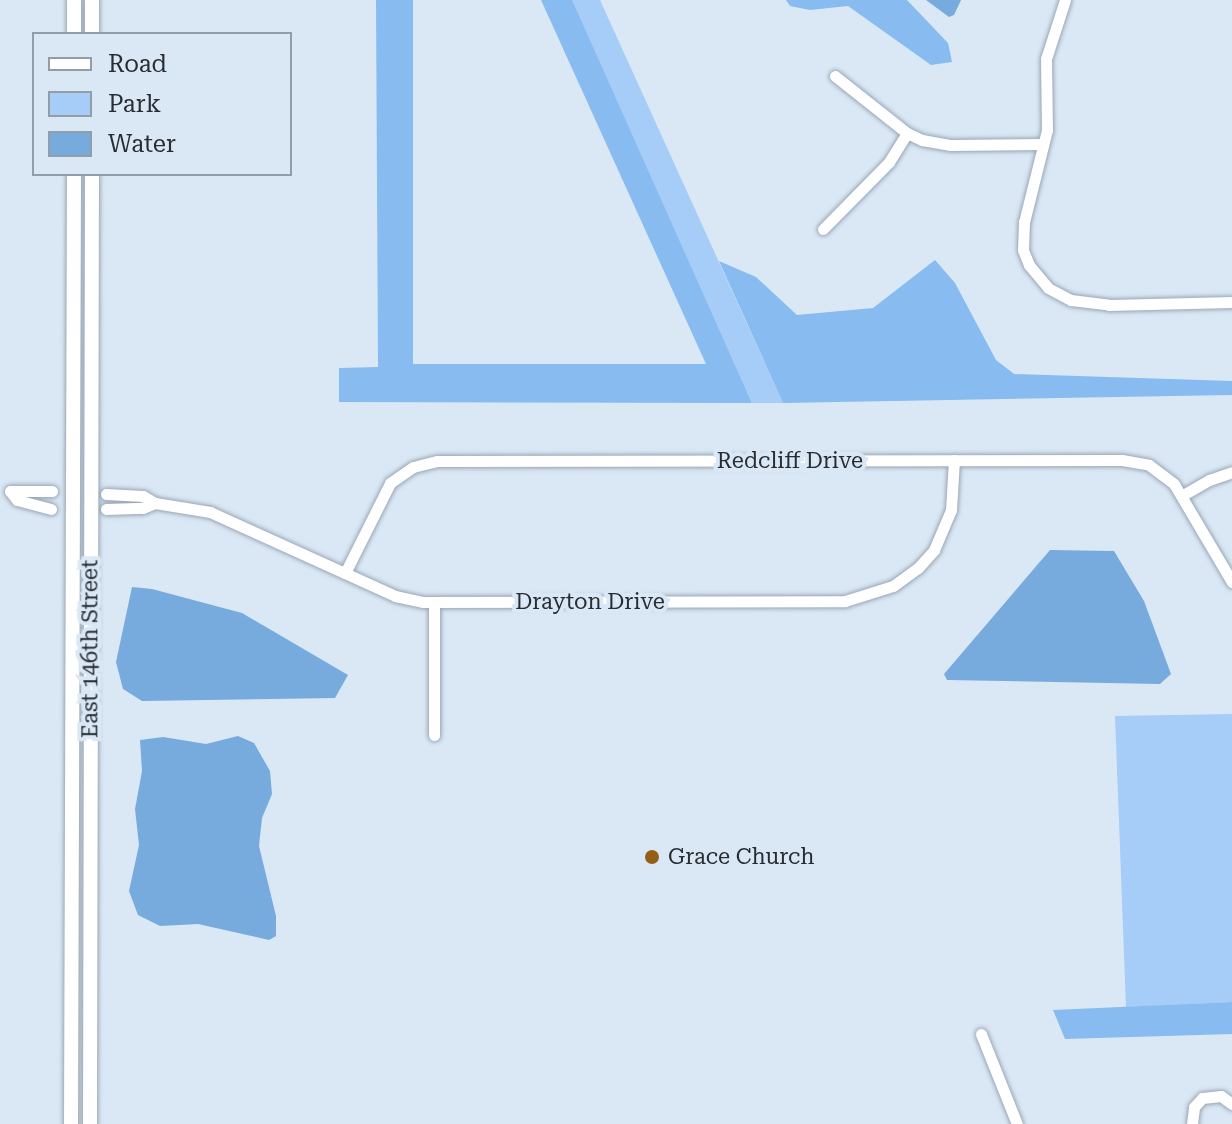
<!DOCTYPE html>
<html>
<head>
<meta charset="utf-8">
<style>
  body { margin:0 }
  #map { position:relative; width:1232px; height:1124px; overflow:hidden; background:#dae8f6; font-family:"Roboto Serif",serif }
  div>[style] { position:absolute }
  .green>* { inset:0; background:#a5cdf7 }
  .forest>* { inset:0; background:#88bbef }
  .water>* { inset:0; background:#7ad }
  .roads { filter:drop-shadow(0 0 2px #9aa6b4) drop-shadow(0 0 2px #9aa6b4) }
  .minor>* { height:11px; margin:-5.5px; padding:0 5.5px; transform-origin:5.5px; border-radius:5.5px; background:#fff }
  .major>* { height:14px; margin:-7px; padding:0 7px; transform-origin:7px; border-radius:7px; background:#fff }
  .dots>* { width:22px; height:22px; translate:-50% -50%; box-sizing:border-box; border:4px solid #dae8f6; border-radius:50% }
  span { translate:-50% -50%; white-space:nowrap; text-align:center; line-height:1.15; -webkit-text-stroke:8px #dae8f6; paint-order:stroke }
  .street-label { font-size:22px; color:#282d33 }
  .poi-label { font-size:22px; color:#282d33 }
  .left { translate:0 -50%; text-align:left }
  .legend { position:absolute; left:32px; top:32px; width:260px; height:144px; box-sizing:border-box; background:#dae8f6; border:2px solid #939da8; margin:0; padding:10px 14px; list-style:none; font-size:24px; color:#282d33 }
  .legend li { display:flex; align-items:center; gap:16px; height:40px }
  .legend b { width:40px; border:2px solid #939da8 }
</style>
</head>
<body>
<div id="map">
  <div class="green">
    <i style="clip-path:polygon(571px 0,600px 0,783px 403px,752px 403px)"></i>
    <i style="clip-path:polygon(1232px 714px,1232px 1002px,1126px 1007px,1115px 716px)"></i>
  </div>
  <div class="forest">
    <i style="clip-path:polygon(376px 0,413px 0,413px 364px,706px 364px,541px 0,572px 0,752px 403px,339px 402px,339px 368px,378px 367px)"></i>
    <i style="clip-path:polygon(786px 0,907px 0,948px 43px,952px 62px,931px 65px,848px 6px,810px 10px,790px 6px)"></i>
    <i style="clip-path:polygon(935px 260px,955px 283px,996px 360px,1014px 374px,1232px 381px,1232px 395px,783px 403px,719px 261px,756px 277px,797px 315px,873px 308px)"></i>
    <i style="clip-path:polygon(1232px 1002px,1232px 1034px,1065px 1039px,1053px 1010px)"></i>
  </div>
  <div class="water">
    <i style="clip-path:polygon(926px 0,961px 0,954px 15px,949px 17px)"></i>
    <i style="clip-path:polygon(1050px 550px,1114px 551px,1144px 601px,1171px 674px,1160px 684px,947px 680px,944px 674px)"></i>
    <i style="clip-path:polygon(132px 587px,152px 589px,242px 613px,348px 675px,335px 698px,142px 701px,123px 689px,116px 662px)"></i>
    <i style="clip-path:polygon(238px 736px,254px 743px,270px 771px,272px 794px,262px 818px,259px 846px,276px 916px,276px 936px,269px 940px,198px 924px,160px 926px,138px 915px,129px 891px,139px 845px,135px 809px,142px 771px,140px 740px,163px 737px,206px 744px)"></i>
  </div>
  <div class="roads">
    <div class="minor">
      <i style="left:1065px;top:0;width:62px;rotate:107.9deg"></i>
      <i style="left:1046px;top:59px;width:71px;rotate:89.2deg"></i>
      <i style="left:1047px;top:130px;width:95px;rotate:104deg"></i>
      <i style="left:1024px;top:222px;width:28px;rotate:92deg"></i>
      <i style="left:1023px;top:250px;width:16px;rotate:68deg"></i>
      <i style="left:1029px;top:265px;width:30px;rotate:50deg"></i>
      <i style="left:1048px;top:288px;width:26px;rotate:28deg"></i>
      <i style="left:1071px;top:300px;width:38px;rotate:7deg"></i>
      <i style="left:1109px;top:305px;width:123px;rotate:-1.4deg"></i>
      <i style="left:835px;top:76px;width:92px;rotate:38.4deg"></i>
      <i style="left:907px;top:133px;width:17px;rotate:25deg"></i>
      <i style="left:922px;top:140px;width:28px;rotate:10deg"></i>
      <i style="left:950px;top:145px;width:93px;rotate:-0.6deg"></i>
      <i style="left:823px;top:229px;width:94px;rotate:-45.4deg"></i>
      <i style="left:889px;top:162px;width:34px;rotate:-58deg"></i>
      <i style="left:106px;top:494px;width:37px;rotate:3deg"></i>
      <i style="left:143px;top:496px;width:14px;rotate:30deg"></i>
      <i style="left:155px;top:503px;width:56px;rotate:9.3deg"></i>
      <i style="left:210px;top:512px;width:203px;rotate:24.4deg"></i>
      <i style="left:395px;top:596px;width:29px;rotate:12deg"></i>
      <i style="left:423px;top:602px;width:422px;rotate:-0.1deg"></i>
      <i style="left:845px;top:601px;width:50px;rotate:-17.4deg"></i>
      <i style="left:893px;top:586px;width:31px;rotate:-36deg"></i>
      <i style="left:918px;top:568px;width:24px;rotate:-48deg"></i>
      <i style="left:934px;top:550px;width:43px;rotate:-67deg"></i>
      <i style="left:951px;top:510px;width:50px;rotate:-86.6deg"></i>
      <i style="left:1183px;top:495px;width:30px;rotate:-30deg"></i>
      <i style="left:1209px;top:480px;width:24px;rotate:-19deg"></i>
      <i style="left:51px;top:509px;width:35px;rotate:-165deg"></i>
      <i style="left:17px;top:500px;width:11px;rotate:-128deg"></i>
      <i style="left:10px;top:491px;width:42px"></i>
      <i style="left:106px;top:509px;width:37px;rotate:-2deg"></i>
      <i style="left:143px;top:508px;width:13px;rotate:-23deg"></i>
      <i style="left:345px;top:573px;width:101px;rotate:-63.4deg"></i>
      <i style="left:390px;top:483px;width:28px;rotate:-35deg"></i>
      <i style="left:413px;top:467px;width:25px;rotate:-14deg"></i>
      <i style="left:437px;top:461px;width:685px;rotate:-0.08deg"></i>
      <i style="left:1122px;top:460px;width:27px;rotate:10deg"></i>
      <i style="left:1149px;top:465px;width:31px;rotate:37deg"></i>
      <i style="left:1174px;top:484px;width:114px;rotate:59.4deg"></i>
      <i style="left:434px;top:735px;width:132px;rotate:-90deg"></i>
      <i style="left:981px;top:1034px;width:97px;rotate:68.2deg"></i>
      <i style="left:1192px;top:1124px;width:17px;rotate:-83deg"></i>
      <i style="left:1194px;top:1107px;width:12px;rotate:-48deg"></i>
      <i style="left:1202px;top:1098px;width:19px;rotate:-6deg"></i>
      <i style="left:1221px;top:1096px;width:14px;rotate:36deg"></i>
    </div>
    <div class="major">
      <i style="left:74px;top:34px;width:34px;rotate:-90deg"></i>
      <i style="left:92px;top:34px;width:34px;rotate:-90deg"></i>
      <i style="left:71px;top:1124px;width:950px;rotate:-89.82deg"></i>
      <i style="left:90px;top:1124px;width:950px;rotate:-89.88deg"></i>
    </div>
  </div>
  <div class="dots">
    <i style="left:652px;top:857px;background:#945f14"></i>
  </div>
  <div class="street-label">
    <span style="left:790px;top:461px">Redcliff Drive</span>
    <span style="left:590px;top:602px">Drayton Drive</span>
    <span style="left:90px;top:649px;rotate:-90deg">East 146th Street</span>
  </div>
  <div class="poi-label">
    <span class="left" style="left:668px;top:857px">Grace Church</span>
  </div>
  <ul class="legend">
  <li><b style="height:10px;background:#fff"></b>Road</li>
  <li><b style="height:22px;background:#a5cdf7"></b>Park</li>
  <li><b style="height:22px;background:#7ad"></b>Water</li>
  </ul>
</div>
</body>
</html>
